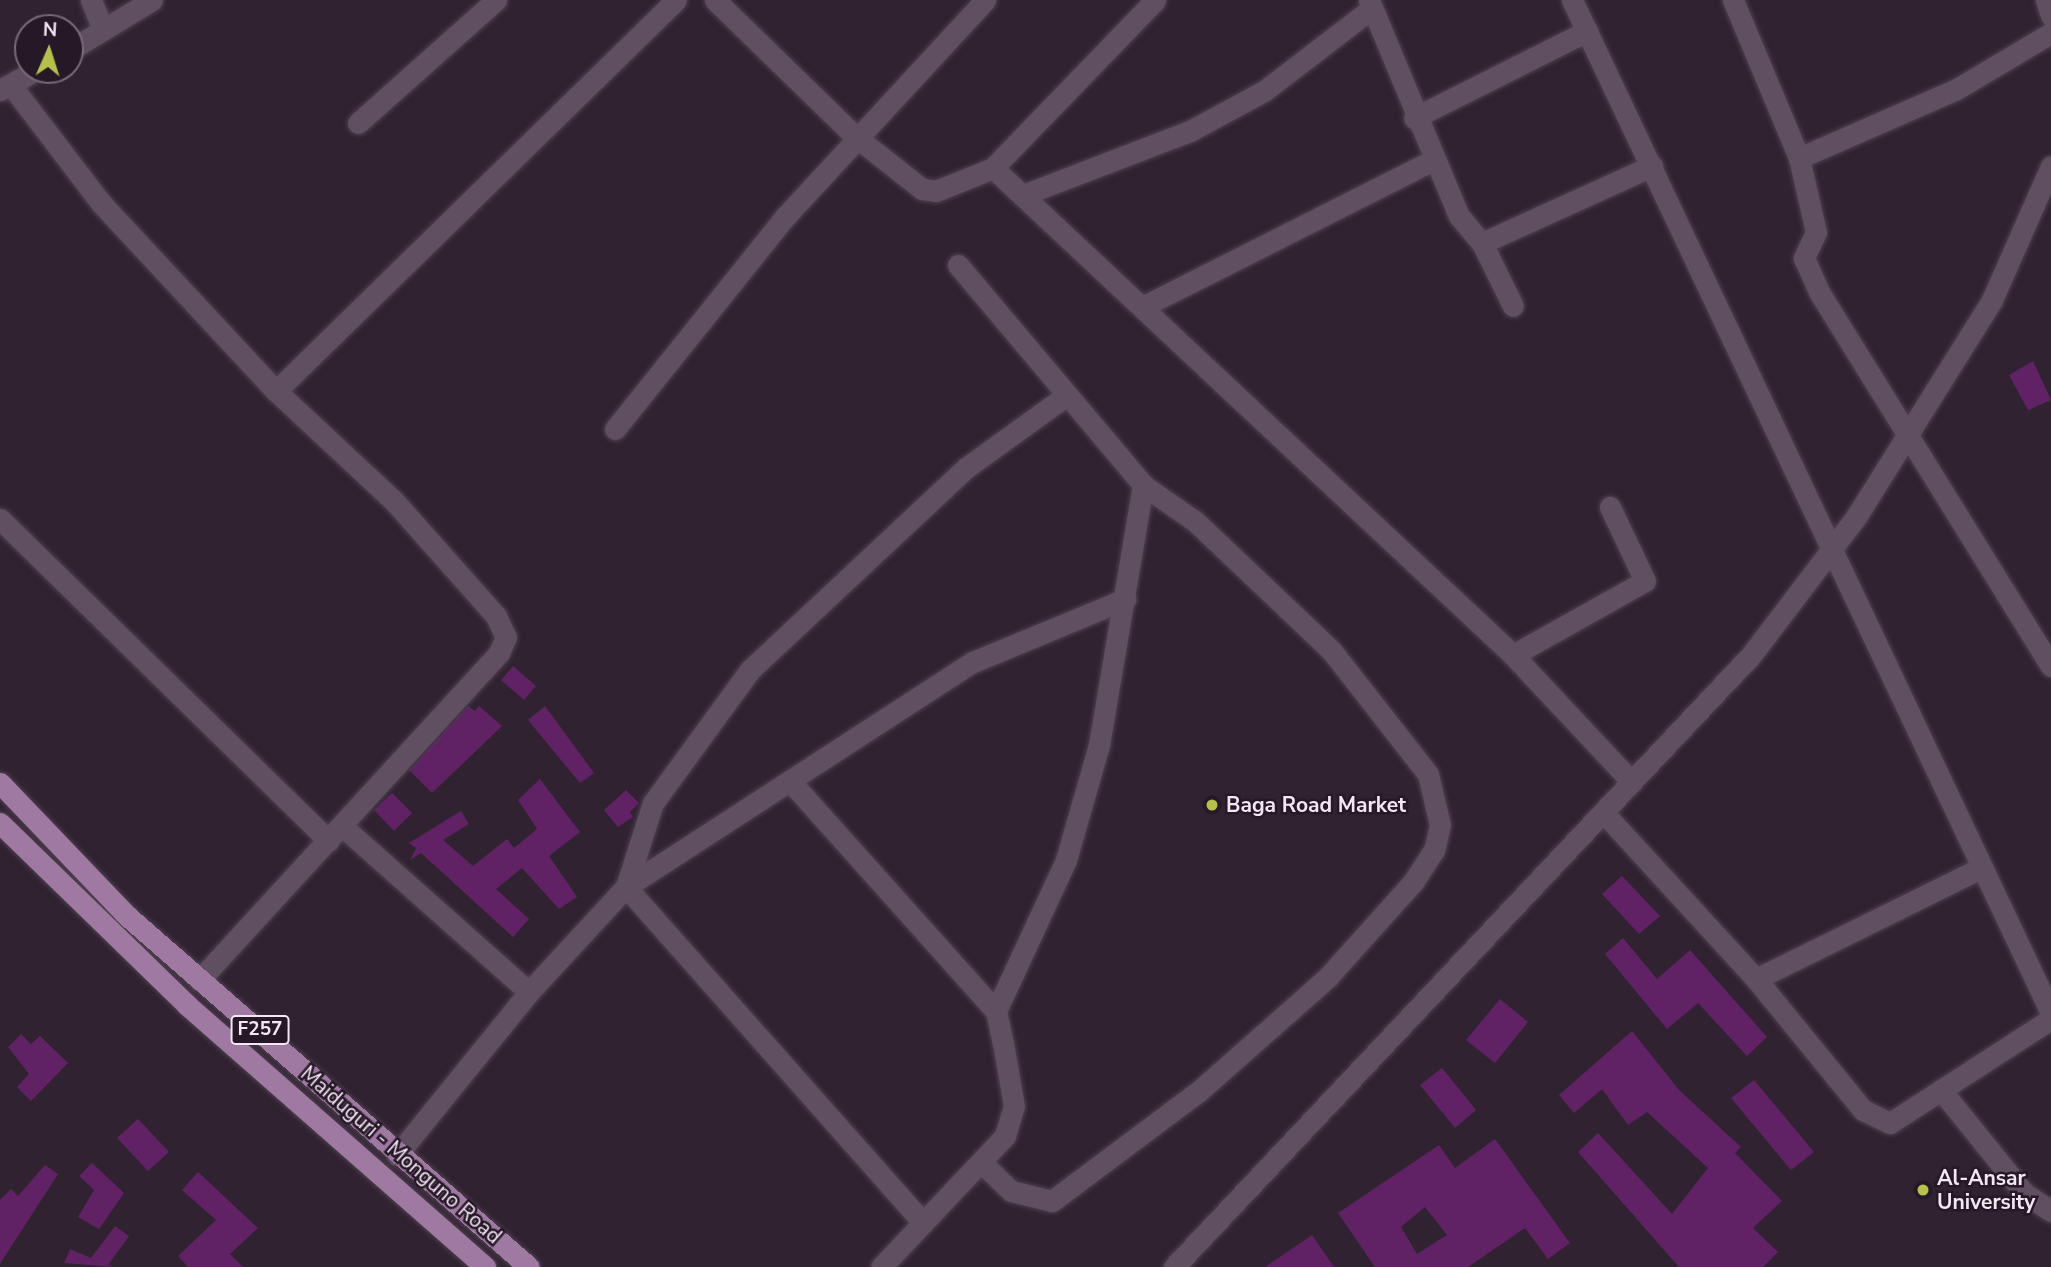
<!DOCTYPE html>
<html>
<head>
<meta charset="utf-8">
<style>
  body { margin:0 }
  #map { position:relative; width:2051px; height:1267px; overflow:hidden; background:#312232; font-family:"Nunito Sans",sans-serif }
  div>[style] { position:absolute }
  .building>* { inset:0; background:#602265 }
  .roads { filter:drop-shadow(0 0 2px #4d404e) drop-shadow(0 0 2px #4d404e) }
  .minor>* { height:21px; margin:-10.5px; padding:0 10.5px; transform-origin:10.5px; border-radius:10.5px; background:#604e61 }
  .major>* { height:21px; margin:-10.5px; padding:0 10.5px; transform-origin:10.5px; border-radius:10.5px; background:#a079a2 }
  .dots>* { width:19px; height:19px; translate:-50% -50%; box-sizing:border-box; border:4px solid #271828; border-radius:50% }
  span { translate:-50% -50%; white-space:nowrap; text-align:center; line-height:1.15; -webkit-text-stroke:5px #271828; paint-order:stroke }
  .shield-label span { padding:2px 5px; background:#271828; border:2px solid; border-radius:5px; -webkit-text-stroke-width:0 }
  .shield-label { font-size:19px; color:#f2e7f2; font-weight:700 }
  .poi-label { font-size:21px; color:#f2e7f2; font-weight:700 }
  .left { translate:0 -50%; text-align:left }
  .street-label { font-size:21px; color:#f2e7f2 }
  .north { position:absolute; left:14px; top:14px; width:70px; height:70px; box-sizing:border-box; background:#271828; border:2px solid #786b79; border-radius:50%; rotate:3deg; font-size:19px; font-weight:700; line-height:28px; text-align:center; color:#f2e7f2 }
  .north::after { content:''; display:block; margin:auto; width:24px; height:32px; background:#b5c249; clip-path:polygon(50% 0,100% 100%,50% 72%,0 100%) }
</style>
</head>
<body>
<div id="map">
  <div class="building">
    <i style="clip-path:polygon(2033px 361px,2051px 400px,2028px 410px,2009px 375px)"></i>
    <i style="clip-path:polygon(513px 666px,536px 686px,524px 700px,501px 680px)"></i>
    <i style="clip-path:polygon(468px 706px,475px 711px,479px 706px,502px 726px,432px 793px,409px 770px)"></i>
    <i style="clip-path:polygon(545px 706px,594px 773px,580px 783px,528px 720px)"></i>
    <i style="clip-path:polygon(540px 779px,580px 832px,549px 856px,577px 897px,559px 909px,522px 868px,496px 889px,529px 919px,513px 937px,421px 853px,410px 860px,416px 848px,409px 843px,461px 811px,469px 824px,443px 840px,473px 866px,507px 839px,514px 848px,537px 829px,518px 800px)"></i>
    <i style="clip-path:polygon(626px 790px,639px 803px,630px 812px,633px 817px,618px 827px,604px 810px)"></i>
    <i style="clip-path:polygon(392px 793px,412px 813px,394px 831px,374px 810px)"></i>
    <i style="clip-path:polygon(1622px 876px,1660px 916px,1639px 934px,1602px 894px)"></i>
    <i style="clip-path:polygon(1623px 938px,1657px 979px,1690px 950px,1767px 1037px,1747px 1056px,1698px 1003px,1667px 1029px,1605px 954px)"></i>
    <i style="clip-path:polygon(1500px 999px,1528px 1022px,1495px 1063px,1466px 1040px)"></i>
    <i style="clip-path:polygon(1632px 1031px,1679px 1090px,1741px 1147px,1735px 1153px,1782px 1201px,1753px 1228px,1778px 1252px,1763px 1267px,1679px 1267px,1578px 1152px,1598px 1133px,1672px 1214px,1708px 1168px,1647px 1112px,1628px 1125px,1602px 1089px,1574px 1113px,1559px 1095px)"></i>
    <i style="clip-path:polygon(21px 1034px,31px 1044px,40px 1036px,68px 1063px,31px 1101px,17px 1087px,29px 1074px,8px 1047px)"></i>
    <i style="clip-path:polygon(1442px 1068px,1476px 1110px,1455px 1128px,1420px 1085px)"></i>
    <i style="clip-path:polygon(1754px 1080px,1814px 1152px,1791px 1170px,1731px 1098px)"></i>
    <i style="clip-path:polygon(138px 1119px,169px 1152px,148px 1171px,117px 1138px)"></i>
    <i style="clip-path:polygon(evenodd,1495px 1139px,1570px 1243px,1548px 1259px,1525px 1228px,1468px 1267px,1375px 1267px,1338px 1213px,1439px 1145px,1455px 1168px,1495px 1139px,1425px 1207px,1447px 1235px,1417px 1254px,1401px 1227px,1425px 1207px)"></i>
    <i style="clip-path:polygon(92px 1163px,124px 1193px,99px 1229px,78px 1217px,94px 1190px,79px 1176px)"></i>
    <i style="clip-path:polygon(45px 1165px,58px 1174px,0 1264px,0 1200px,11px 1189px,18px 1196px)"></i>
    <i style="clip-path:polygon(198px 1172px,258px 1228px,230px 1254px,243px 1267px,188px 1267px,178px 1256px,216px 1220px,182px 1190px)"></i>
    <i style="clip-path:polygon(115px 1226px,129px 1236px,108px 1265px,113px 1267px,64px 1263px,70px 1249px,91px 1258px)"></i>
    <i style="clip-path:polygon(1312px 1235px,1334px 1267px,1265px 1267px)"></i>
  </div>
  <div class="roads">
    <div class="minor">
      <i style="left:91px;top:0;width:31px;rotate:68deg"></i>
      <i style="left:715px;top:0;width:197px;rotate:44.2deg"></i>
      <i style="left:856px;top:137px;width:84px;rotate:38.2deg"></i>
      <i style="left:922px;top:189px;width:14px;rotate:8deg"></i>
      <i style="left:936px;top:191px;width:61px;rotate:-22deg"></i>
      <i style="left:993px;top:168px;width:233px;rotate:-46deg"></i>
      <i style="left:1369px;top:0;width:234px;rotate:67.4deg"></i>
      <i style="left:1459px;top:216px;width:35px;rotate:50deg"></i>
      <i style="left:1482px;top:243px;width:70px;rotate:63.8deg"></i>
      <i style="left:1572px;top:0;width:1121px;rotate:64.69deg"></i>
      <i style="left:1733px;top:0;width:171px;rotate:67.3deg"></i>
      <i style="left:1799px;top:158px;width:76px;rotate:77.1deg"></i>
      <i style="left:1816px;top:232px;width:29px;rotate:115deg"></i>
      <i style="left:1804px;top:258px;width:37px;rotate:66deg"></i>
      <i style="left:1819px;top:292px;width:440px;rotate:58.2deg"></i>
      <i style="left:2046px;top:0;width:16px;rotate:72deg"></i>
      <i style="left:70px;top:50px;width:96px;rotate:-31.4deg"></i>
      <i style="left:11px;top:85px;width:148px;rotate:52.7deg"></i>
      <i style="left:101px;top:203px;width:257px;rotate:47.1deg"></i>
      <i style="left:276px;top:391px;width:161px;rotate:43deg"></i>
      <i style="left:394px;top:501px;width:154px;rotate:48.4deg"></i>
      <i style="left:496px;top:616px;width:23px;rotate:65deg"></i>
      <i style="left:506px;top:637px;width:17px;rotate:114deg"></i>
      <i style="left:499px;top:653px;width:444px;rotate:132.5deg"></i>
      <i style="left:0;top:90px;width:41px;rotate:-29.1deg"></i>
      <i style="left:1414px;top:118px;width:194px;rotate:-26.7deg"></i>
      <i style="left:358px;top:123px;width:185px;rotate:-41.7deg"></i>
      <i style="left:1799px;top:158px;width:170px;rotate:-23.6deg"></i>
      <i style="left:1955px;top:90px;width:112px;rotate:-30.7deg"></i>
      <i style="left:993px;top:168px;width:712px;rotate:43.12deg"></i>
      <i style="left:1513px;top:655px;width:171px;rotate:46.9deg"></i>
      <i style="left:1023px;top:195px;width:179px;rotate:-21deg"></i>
      <i style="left:1190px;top:131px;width:84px;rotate:-28.4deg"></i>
      <i style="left:1264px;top:91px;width:136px;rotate:-37.5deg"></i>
      <i style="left:1482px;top:243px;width:187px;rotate:-24.4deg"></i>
      <i style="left:958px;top:265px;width:287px;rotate:49.9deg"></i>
      <i style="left:1143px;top:485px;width:65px;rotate:34.9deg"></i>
      <i style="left:1196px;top:522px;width:186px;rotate:43.5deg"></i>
      <i style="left:1331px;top:650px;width:157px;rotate:52deg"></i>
      <i style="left:1428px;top:774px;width:52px;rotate:76.8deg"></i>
      <i style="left:1440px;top:825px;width:26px;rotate:103deg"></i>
      <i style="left:1434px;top:850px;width:37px;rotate:123deg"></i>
      <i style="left:1414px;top:881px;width:129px;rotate:131.9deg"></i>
      <i style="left:1328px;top:977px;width:172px;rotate:138.5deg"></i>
      <i style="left:1199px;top:1091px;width:184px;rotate:143.2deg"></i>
      <i style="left:1052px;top:1201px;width:42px;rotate:-166.3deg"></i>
      <i style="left:1011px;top:1191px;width:40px;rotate:-136deg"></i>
      <i style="left:1142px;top:307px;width:326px;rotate:-26.8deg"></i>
      <i style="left:276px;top:391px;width:559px;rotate:-44.35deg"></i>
      <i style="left:615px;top:429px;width:272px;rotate:-51.3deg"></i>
      <i style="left:785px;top:217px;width:295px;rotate:-47.3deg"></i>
      <i style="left:0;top:519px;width:460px;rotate:44.4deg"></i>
      <i style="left:1513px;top:655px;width:151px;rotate:-29.3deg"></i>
      <i style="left:1645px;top:581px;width:82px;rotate:-115.3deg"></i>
      <i style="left:790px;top:781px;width:309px;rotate:48.2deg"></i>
      <i style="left:996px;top:1011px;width:33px;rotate:78deg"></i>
      <i style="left:1003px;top:1043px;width:64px;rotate:80.1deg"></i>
      <i style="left:1014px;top:1106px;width:31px;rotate:107deg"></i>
      <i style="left:1005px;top:1136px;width:180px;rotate:133.4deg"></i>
      <i style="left:1603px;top:812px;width:226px;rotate:47.5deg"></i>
      <i style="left:1756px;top:979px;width:169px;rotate:50.8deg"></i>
      <i style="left:1863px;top:1110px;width:30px;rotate:26deg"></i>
      <i style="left:1890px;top:1123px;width:192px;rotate:-32.9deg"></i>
      <i style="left:342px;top:826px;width:250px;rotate:41.6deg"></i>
      <i style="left:626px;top:887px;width:88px;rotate:-72.2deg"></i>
      <i style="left:653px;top:803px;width:165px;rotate:-53.9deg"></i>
      <i style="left:750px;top:670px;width:297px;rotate:-43.1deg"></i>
      <i style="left:967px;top:467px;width:123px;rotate:-35.8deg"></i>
      <i style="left:626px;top:887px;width:446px;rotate:48.5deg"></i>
      <i style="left:1756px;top:979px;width:251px;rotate:-26.3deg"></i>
      <i style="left:996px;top:1011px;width:166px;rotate:-65.1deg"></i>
      <i style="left:1066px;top:860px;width:120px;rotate:-74deg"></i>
      <i style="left:1099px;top:745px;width:264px;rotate:-80.4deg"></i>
      <i style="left:1941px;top:1090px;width:132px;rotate:51.1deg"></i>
      <i style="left:2024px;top:1193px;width:32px;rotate:34deg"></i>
      <i style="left:397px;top:1155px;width:210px;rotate:-51deg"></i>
      <i style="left:529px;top:992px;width:143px;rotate:-47.3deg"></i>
      <i style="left:626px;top:887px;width:414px;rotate:-33deg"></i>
      <i style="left:973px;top:662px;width:165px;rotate:-22.5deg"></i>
      <i style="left:1174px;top:1267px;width:843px;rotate:-46.68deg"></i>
      <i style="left:1752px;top:654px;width:172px;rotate:-52.8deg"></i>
      <i style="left:1856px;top:517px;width:256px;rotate:-57.9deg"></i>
      <i style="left:1992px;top:300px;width:146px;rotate:-66.2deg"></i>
    </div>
    <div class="major">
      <i style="left:0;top:783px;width:181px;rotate:46.3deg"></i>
      <i style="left:125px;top:914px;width:536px;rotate:41.15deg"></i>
      <i style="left:0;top:823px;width:261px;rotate:44.2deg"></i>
      <i style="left:187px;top:1005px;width:397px;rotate:41.3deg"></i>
    </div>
  </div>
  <div class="dots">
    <i style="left:1212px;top:805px;background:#b5c249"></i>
    <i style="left:1923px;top:1190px;background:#b5c249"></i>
  </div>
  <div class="shield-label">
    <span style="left:260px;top:1030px">F257</span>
  </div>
  <div class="poi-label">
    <span class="left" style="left:1226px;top:805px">Baga Road Market</span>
    <span class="left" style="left:1937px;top:1190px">Al-Ansar<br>University</span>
  </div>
  <div class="street-label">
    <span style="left:401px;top:1155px;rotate:41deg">Maiduguri - Monguno Road</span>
  </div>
  <div class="north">N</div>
</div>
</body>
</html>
